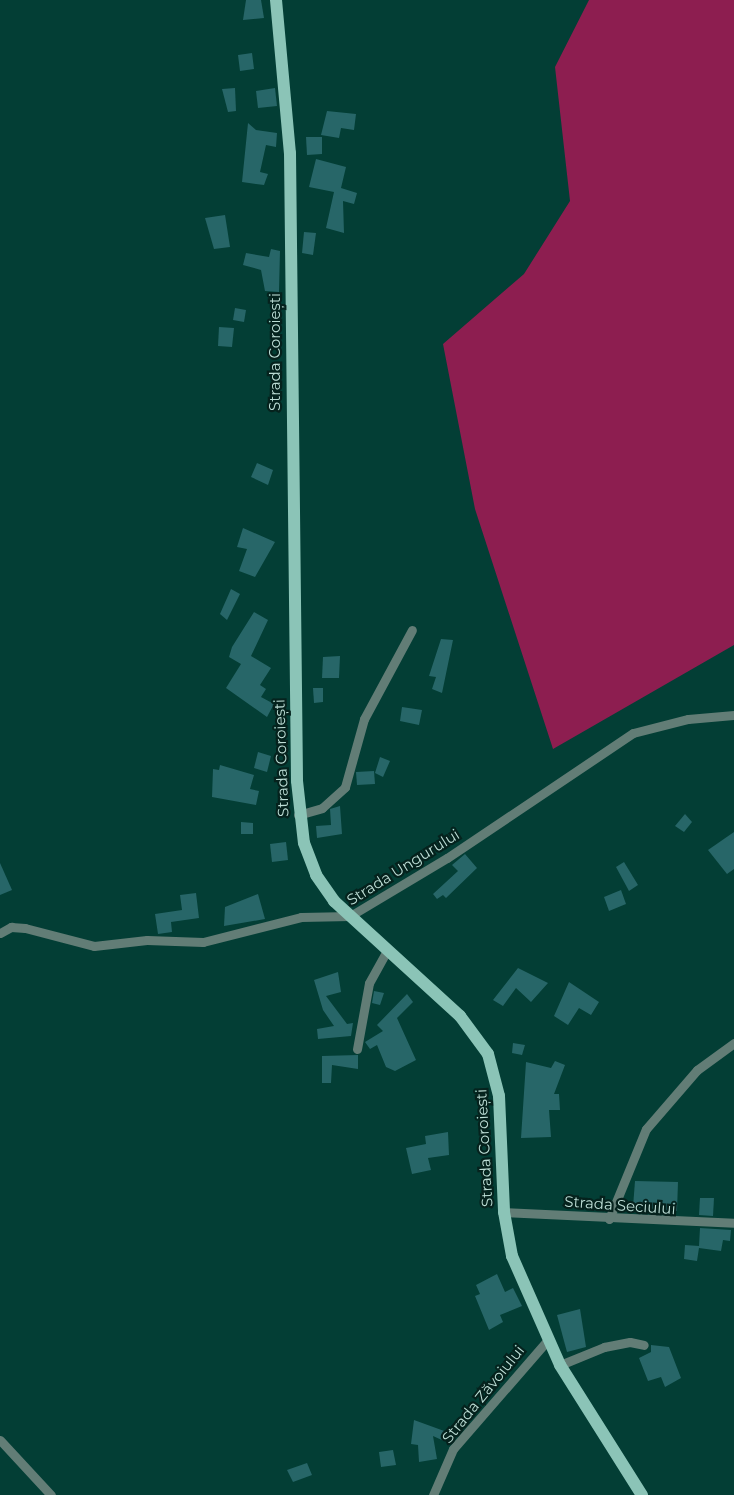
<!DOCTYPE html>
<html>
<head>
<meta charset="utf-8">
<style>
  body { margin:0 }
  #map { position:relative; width:734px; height:1495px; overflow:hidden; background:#033e35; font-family:Montserrat,sans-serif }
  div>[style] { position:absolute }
  .green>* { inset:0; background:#8d1e50 }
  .building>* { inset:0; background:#276668 }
  .street>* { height:9px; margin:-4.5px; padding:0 4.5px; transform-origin:4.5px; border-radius:4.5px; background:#627d76 }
  .primary>* { height:12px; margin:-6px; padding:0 6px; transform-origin:6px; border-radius:6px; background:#8bc4b7 }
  span { translate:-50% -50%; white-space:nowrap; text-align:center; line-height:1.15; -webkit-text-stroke:4.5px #05221d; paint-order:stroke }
  .street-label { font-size:15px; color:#bdded6 }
</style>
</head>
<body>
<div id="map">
  <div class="green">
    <i style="clip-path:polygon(589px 0,734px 0,734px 645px,553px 749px,475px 509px,443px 344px,524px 274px,570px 201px,555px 67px)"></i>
  </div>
  <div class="building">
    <i style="clip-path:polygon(246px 0,261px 0,264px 18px,243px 20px)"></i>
    <i style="clip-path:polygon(252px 53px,254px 69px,240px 71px,238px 55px)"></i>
    <i style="clip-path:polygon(235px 88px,236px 111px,228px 112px,222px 89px)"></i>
    <i style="clip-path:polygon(275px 88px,277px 106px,258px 108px,256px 91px)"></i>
    <i style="clip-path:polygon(327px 111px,356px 114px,354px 130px,341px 128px,339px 138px,321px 135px)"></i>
    <i style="clip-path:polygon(248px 123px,256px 130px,277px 133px,276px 147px,266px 145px,260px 172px,268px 174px,264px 185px,242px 182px)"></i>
    <i style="clip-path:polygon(306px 137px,322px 137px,322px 154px,307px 155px)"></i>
    <i style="clip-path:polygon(316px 159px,346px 167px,341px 188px,357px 193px,354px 204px,343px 201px,344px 233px,326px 228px,334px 192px,309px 187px)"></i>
    <i style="clip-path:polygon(225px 215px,230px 247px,214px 249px,205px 218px)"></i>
    <i style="clip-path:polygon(304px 232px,316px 233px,313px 255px,302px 253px)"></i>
    <i style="clip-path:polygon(271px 249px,280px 251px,279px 292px,265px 291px,261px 270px,243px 265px,246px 253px,269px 257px)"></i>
    <i style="clip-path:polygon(235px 308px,246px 310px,244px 322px,233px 320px)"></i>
    <i style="clip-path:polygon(219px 327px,234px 328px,232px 347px,218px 346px)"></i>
    <i style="clip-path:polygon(257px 463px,273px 470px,268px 485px,251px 477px)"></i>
    <i style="clip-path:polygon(243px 528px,275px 542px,255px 577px,239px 571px,247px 549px,237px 547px)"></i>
    <i style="clip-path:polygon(231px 589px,240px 594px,227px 620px,220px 614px)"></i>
    <i style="clip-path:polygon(254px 612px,268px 620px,251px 656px,271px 668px,260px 685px,266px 689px,261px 697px,274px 704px,267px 717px,226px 688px,241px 664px,229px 657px,232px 647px)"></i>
    <i style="clip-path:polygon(441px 639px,453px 640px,442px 693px,432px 689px,436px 677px,429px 676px)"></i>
    <i style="clip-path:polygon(340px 656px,339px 678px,322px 678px,323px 657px)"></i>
    <i style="clip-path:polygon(313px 688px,323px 688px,323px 702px,314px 703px)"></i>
    <i style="clip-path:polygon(402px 707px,422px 710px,419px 725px,400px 721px)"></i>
    <i style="clip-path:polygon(258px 752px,271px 756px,267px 772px,254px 768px)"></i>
    <i style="clip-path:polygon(380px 757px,390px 761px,383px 777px,375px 773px)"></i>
    <i style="clip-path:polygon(220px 765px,254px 775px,250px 789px,259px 791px,256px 805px,212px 797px,213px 769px,219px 770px)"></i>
    <i style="clip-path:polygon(374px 771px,375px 784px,357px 785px,356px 772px)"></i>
    <i style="clip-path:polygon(340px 806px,342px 834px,317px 838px,316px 826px,331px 825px,330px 809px)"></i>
    <i style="clip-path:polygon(685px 814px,692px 822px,684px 832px,675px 826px)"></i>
    <i style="clip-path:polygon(241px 822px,253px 823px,253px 834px,241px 834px)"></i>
    <i style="clip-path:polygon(734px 832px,734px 869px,727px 874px,708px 850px)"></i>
    <i style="clip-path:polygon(286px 842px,288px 860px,272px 862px,270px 844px)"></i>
    <i style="clip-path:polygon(465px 854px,477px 868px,446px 898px,443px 895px,437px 899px,433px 894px,458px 871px,452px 865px)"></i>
    <i style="clip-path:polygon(624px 862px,638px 885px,629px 891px,616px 867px)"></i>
    <i style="clip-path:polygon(0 863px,12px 890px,0 895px)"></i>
    <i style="clip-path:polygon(621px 890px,626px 904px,609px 911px,604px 897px)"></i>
    <i style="clip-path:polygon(196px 893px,199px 918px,171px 922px,172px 932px,158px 934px,155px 914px,182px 910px,180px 895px)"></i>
    <i style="clip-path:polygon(258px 894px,265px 919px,224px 926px,225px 907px)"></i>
    <i style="clip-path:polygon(518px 968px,548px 983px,531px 1002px,516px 988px,503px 1006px,493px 1000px)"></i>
    <i style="clip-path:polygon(338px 972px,341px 992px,326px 996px,347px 1024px,353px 1023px,351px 1036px,318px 1039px,317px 1029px,334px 1026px,323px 1010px,314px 980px)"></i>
    <i style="clip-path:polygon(569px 982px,599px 1002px,591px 1015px,579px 1008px,568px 1025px,554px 1016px)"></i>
    <i style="clip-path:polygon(374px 991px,384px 993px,380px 1005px,372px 1003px)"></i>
    <i style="clip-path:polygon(407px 994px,413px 1002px,397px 1018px,416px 1060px,395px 1071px,386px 1067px,377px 1045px,370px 1049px,365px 1042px,383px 1031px,377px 1025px)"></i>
    <i style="clip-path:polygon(513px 1043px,525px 1045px,522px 1055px,512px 1053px)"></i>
    <i style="clip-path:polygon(358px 1055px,358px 1069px,332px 1065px,331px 1083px,322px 1083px,322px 1056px)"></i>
    <i style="clip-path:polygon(555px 1061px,565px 1065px,554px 1094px,559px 1094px,560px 1110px,549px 1110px,551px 1137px,521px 1138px,526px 1062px,551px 1068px)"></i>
    <i style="clip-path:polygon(448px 1132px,449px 1155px,428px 1158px,431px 1170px,412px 1174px,406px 1148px,426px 1144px,425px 1136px)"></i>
    <i style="clip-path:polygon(635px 1181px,678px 1182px,677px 1211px,633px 1207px)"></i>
    <i style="clip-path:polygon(700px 1198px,714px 1198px,713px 1216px,699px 1215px)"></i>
    <i style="clip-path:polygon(700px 1228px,731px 1230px,730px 1241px,723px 1240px,721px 1251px,699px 1248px,697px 1261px,684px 1259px,685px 1245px,699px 1246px)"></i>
    <i style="clip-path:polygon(497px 1274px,505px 1292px,513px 1288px,522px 1306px,500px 1315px,503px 1322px,489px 1330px,475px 1296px,480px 1294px,476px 1285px)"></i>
    <i style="clip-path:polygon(580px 1309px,586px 1347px,567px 1352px,557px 1315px)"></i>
    <i style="clip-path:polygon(651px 1345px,669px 1347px,681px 1378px,665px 1387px,661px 1377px,648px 1381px,639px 1358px,651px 1352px)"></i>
    <i style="clip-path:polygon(414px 1420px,447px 1432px,444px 1441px,433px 1436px,437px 1459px,419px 1462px,418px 1445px,411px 1444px)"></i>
    <i style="clip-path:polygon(393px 1450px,396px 1465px,381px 1467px,379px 1452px)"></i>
    <i style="clip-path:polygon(307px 1463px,312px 1475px,293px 1482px,287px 1470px)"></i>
  </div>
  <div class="street">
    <i style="left:298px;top:815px;width:25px;rotate:-16deg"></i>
    <i style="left:322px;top:808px;width:31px;rotate:-42deg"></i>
    <i style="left:345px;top:787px;width:71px;rotate:-74.4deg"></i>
    <i style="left:364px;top:719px;width:101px;rotate:-61.7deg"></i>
    <i style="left:0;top:933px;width:13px;rotate:-29deg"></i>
    <i style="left:11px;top:927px;width:14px;rotate:4deg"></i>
    <i style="left:25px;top:928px;width:71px;rotate:14.6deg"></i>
    <i style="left:94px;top:946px;width:53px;rotate:-6.5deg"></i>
    <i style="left:147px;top:940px;width:56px;rotate:2deg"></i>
    <i style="left:203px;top:942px;width:101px;rotate:-14.3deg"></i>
    <i style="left:301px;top:917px;width:49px;rotate:-1.2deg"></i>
    <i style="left:350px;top:916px;width:113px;rotate:-30.9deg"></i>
    <i style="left:447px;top:858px;width:224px;rotate:-33.9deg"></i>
    <i style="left:633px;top:733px;width:57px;rotate:-14.3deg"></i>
    <i style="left:688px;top:719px;width:46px;rotate:-5deg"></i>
    <i style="left:357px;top:1049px;width:67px;rotate:-79.7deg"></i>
    <i style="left:369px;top:983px;width:39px;rotate:-61deg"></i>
    <i style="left:504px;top:1212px;width:230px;rotate:2.7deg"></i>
    <i style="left:609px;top:1219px;width:97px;rotate:-67.7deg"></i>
    <i style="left:646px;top:1129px;width:78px;rotate:-49.2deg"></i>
    <i style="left:697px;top:1070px;width:46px;rotate:-36.1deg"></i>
    <i style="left:560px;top:1365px;width:48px;rotate:-22.2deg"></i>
    <i style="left:604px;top:1347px;width:26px;rotate:-11deg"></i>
    <i style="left:630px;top:1342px;width:14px;rotate:12deg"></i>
    <i style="left:0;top:1440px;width:75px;rotate:47.2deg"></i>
    <i style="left:433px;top:1495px;width:50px;rotate:-66.5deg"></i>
    <i style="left:453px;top:1449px;width:143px;rotate:-49deg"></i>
  </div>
  <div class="primary">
    <i style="left:276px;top:0;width:154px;rotate:84.8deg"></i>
    <i style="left:290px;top:153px;width:628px;rotate:89.36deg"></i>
    <i style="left:297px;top:781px;width:62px;rotate:83.6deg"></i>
    <i style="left:304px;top:843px;width:34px;rotate:69deg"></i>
    <i style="left:316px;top:875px;width:32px;rotate:55deg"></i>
    <i style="left:334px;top:901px;width:171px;rotate:42.4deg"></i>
    <i style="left:460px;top:1016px;width:47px;rotate:53.6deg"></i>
    <i style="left:488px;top:1054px;width:43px;rotate:75.3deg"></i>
    <i style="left:499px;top:1096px;width:116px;rotate:87.5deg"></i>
    <i style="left:504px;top:1212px;width:45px;rotate:79.7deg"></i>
    <i style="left:512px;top:1256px;width:119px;rotate:66.2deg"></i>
    <i style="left:560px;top:1365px;width:154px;rotate:57.8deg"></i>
  </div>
  <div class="street-label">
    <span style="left:275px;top:352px;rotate:-90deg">Strada Coroiești</span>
    <span style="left:281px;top:758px;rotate:-92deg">Strada Coroiești</span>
    <span style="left:403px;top:867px;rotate:-32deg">Strada Ungurului</span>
    <span style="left:484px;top:1148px;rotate:-93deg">Strada Coroiești</span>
    <span style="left:620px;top:1205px;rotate:4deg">Strada Seciului</span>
    <span style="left:483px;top:1394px;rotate:-51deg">Strada Zăvoiului</span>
  </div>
</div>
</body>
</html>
